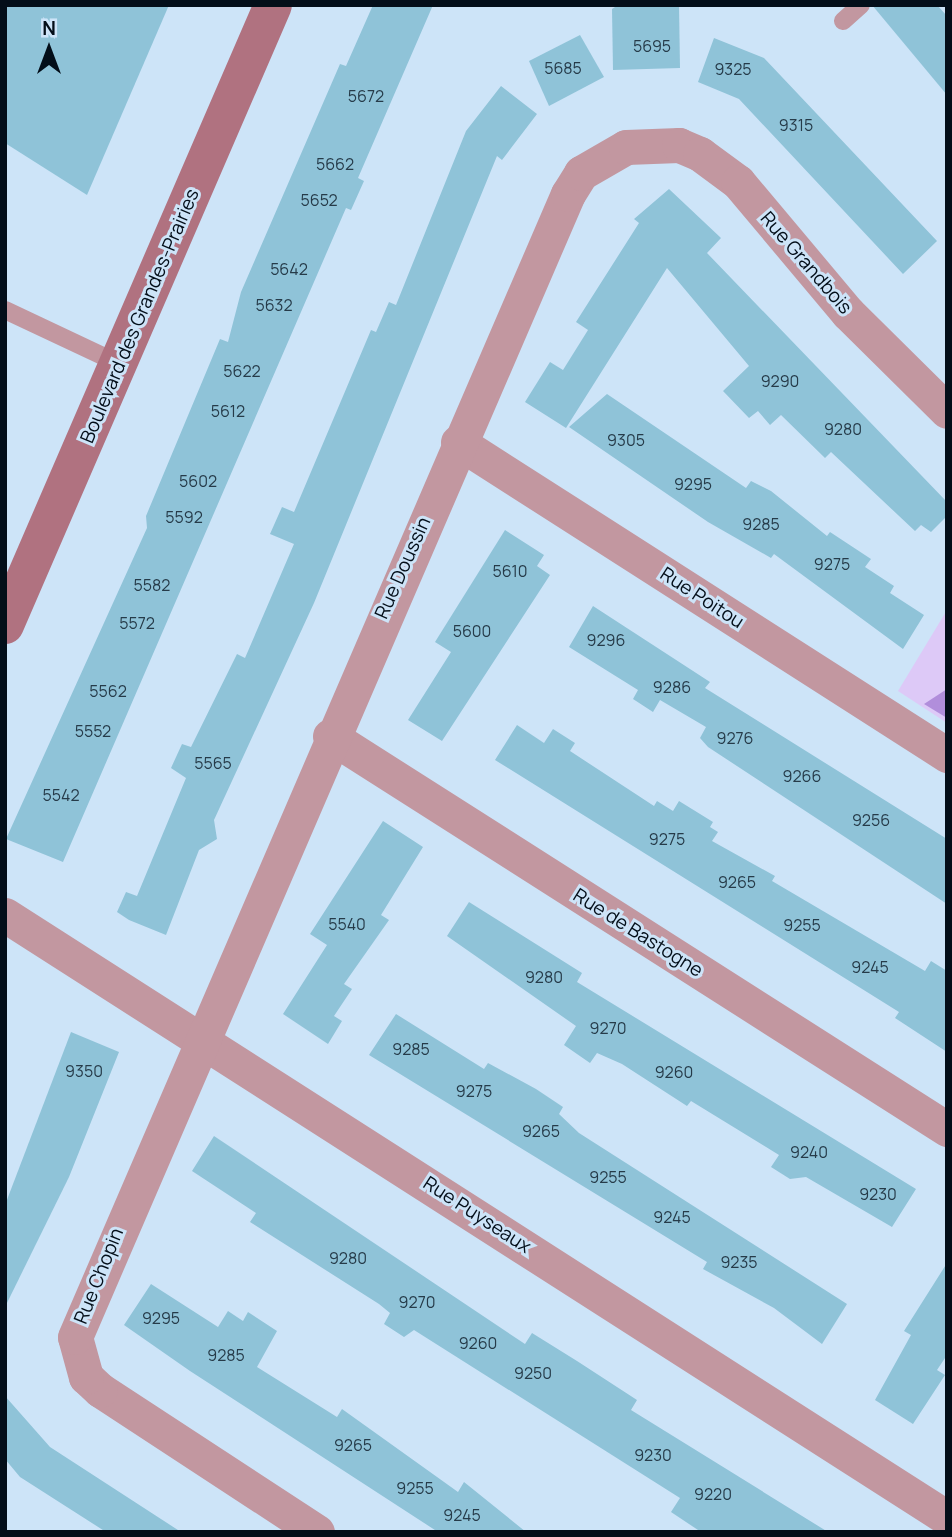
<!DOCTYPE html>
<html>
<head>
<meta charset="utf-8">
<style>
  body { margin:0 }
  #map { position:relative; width:952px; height:1537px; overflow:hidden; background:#cde4f8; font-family:Manrope,sans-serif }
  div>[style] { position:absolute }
  .green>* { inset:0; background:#ddc9f7 }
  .forest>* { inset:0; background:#b18edb }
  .building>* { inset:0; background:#8fc3d8 }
  .lane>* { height:18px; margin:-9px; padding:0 9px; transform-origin:9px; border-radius:9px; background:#c297a0 }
  .street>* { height:35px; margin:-17.5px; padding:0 17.5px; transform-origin:17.5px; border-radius:17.5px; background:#c297a0 }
  .secondary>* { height:38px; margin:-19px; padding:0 19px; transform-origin:19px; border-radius:19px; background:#b07280 }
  span { translate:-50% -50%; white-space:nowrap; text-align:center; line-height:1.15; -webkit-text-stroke:6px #cde4f8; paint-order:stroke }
  .number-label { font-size:16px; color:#263b49 }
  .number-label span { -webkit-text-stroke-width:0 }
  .street-label { font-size:19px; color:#030e19 }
  .frame { position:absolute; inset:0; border:7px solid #030e19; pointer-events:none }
  .north { position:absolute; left:14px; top:14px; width:70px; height:70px; -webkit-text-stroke:5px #cde4f8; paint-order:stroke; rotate:0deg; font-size:19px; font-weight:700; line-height:28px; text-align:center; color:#030e19 }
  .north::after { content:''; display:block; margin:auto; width:24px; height:32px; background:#030e19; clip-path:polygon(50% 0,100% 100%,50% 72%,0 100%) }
</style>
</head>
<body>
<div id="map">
  <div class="green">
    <i style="clip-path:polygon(947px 610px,947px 723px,898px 691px)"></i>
  </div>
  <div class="forest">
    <i style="clip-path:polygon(947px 689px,947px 718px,924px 704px)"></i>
  </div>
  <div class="building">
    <i style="clip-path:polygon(5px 5px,169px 5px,87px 195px,5px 143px)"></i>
    <i style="clip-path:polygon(373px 5px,433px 5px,358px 178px,364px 181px,351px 210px,346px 208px,63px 862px,6px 839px,147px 528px,146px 516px,220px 339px,228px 342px,241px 292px,340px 64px,346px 66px)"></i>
    <i style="clip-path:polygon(618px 5px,679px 5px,680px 68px,613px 70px,612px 9px)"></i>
    <i style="clip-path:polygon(872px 5px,937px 5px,947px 16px,947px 95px)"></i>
    <i style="clip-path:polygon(580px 35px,604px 77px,549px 106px,529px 61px)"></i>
    <i style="clip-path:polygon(714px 38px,764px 58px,937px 241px,903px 274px,739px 99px,698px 82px)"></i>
    <i style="clip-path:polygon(501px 86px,537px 114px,502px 160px,497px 156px,314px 603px,214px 820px,217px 839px,199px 850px,166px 935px,129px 920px,117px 912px,126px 892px,137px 896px,186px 778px,171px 768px,182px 744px,191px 747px,237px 654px,245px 658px,294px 544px,270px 534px,282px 507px,294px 512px,371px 330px,376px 332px,389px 302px,396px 305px,466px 131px)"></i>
    <i style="clip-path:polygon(669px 189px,721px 238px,707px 253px,947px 502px,947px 516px,931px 532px,921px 525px,915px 531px,831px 452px,825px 458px,781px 415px,770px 425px,758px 411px,749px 418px,723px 391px,749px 366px,667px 268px,566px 428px,525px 402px,550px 362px,563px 370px,588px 330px,576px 322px,639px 223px,634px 219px)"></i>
    <i style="clip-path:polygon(607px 394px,746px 488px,751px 481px,771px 491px,827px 536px,830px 532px,871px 559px,865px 567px,894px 586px,890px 593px,924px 615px,903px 649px,774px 554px,771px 558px,708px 522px,569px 427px)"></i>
    <i style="clip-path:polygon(505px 530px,544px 555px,537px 566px,550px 575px,442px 741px,408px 720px,451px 652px,435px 642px)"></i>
    <i style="clip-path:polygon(593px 606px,710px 682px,705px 688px,947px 839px,947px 904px,708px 747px,700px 738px,706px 727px,660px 700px,653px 712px,633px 699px,638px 690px,569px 647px)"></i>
    <i style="clip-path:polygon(517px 725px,544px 743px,553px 729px,575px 743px,570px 751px,654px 806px,657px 801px,673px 811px,679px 801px,713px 822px,710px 827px,718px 832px,712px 841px,775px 876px,772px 881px,925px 971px,931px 961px,947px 971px,947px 1052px,895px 1018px,899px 1012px,495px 760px)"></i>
    <i style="clip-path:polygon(383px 821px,423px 847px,381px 915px,389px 920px,344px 984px,352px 989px,334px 1016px,342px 1021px,328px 1044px,283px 1014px,327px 945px,310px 934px)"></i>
    <i style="clip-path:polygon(469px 902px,582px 973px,577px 982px,916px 1189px,892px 1227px,806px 1177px,790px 1179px,771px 1167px,779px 1155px,691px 1101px,687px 1106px,622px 1064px,597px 1053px,590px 1063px,564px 1045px,576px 1026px,447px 936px)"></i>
    <i style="clip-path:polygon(396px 1014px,484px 1069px,488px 1063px,536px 1089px,563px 1107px,559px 1114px,579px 1133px,847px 1304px,822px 1344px,774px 1308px,703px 1269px,707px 1262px,369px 1055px)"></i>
    <i style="clip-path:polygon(71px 1032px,119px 1052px,69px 1177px,5px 1307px,5px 1205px)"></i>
    <i style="clip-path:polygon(214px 1136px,525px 1344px,532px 1333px,577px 1361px,637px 1400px,631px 1410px,828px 1532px,701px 1532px,671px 1512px,680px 1498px,414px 1330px,404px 1337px,384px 1324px,390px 1313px,379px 1304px,250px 1222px,256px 1213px,192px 1171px)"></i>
    <i style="clip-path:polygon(947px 1263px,947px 1355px,937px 1370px,945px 1375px,913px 1424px,875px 1400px,911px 1335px,904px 1331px)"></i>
    <i style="clip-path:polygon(151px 1284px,218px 1327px,228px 1311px,243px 1321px,248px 1312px,277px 1331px,257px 1367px,337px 1417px,342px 1409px,458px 1492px,464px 1482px,526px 1532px,438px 1532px,190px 1371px,124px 1325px)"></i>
    <i style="clip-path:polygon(5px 1396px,50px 1447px,181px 1532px,106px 1532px,20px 1477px,5px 1459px)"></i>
  </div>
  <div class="lane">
    <i style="left:843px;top:21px;width:24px;rotate:-42deg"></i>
    <i style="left:5px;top:310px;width:127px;rotate:25.2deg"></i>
  </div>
  <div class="street">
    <i style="left:458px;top:442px;width:581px;rotate:32.62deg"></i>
    <i style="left:330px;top:736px;width:732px;rotate:32.5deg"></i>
    <i style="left:5px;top:915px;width:1118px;rotate:32.62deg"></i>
    <i style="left:317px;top:1532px;width:259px;rotate:-146.8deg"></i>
    <i style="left:100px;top:1390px;width:19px;rotate:-137deg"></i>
    <i style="left:86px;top:1377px;width:41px;rotate:-105.4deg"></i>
    <i style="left:75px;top:1337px;width:1245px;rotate:-66.67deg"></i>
    <i style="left:568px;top:194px;width:25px;rotate:-58deg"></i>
    <i style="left:581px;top:173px;width:52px;rotate:-30deg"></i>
    <i style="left:626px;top:147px;width:53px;rotate:-2.2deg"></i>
    <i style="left:679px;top:145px;width:23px;rotate:23deg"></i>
    <i style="left:700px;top:154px;width:47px;rotate:36.4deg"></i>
    <i style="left:738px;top:182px;width:171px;rotate:50deg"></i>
    <i style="left:848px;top:313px;width:139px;rotate:44.7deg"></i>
  </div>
  <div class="secondary">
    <i style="left:5px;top:625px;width:675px;rotate:-66.62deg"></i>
  </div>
  <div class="number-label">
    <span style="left:652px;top:46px">5695</span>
    <span style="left:563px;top:68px">5685</span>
    <span style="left:733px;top:69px">9325</span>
    <span style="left:366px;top:96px">5672</span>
    <span style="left:796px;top:125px">9315</span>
    <span style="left:335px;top:164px">5662</span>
    <span style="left:319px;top:200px">5652</span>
    <span style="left:289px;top:269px">5642</span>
    <span style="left:274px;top:305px">5632</span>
    <span style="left:242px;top:371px">5622</span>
    <span style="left:780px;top:381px">9290</span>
    <span style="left:228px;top:411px">5612</span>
    <span style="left:843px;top:429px">9280</span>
    <span style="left:626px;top:440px">9305</span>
    <span style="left:198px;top:481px">5602</span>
    <span style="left:693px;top:484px">9295</span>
    <span style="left:184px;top:517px">5592</span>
    <span style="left:761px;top:524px">9285</span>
    <span style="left:832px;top:564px">9275</span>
    <span style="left:510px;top:571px">5610</span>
    <span style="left:152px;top:585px">5582</span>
    <span style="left:137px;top:623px">5572</span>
    <span style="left:472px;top:631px">5600</span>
    <span style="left:606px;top:640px">9296</span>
    <span style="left:672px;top:687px">9286</span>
    <span style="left:108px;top:691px">5562</span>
    <span style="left:93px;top:731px">5552</span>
    <span style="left:735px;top:738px">9276</span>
    <span style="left:213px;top:763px">5565</span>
    <span style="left:802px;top:776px">9266</span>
    <span style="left:61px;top:795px">5542</span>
    <span style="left:871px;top:820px">9256</span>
    <span style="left:667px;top:839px">9275</span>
    <span style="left:737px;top:882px">9265</span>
    <span style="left:347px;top:924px">5540</span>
    <span style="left:802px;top:925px">9255</span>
    <span style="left:870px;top:967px">9245</span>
    <span style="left:544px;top:977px">9280</span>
    <span style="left:608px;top:1028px">9270</span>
    <span style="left:411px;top:1049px">9285</span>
    <span style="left:84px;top:1071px">9350</span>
    <span style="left:674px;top:1072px">9260</span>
    <span style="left:474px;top:1091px">9275</span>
    <span style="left:541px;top:1131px">9265</span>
    <span style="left:809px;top:1152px">9240</span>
    <span style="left:608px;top:1177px">9255</span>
    <span style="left:878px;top:1194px">9230</span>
    <span style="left:672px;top:1217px">9245</span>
    <span style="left:348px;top:1258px">9280</span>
    <span style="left:739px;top:1262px">9235</span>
    <span style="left:417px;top:1302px">9270</span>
    <span style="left:161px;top:1318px">9295</span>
    <span style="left:478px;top:1343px">9260</span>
    <span style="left:226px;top:1355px">9285</span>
    <span style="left:533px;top:1373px">9250</span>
    <span style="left:353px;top:1445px">9265</span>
    <span style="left:653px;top:1455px">9230</span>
    <span style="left:415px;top:1488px">9255</span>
    <span style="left:713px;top:1494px">9220</span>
    <span style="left:462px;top:1515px">9245</span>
  </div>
  <div class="street-label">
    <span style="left:806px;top:263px;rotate:49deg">Rue Grandbois</span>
    <span style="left:140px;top:316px;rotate:-67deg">Boulevard des Grandes-Prairies</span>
    <span style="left:403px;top:568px;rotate:-66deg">Rue Doussin</span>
    <span style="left:702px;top:598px;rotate:33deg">Rue Poitou</span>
    <span style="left:638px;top:933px;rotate:32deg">Rue de Bastogne</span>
    <span style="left:477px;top:1215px;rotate:33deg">Rue Puyseaux</span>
    <span style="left:99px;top:1276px;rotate:-68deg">Rue Chopin</span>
  </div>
  <div class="frame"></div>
  <div class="north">N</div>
</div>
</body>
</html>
